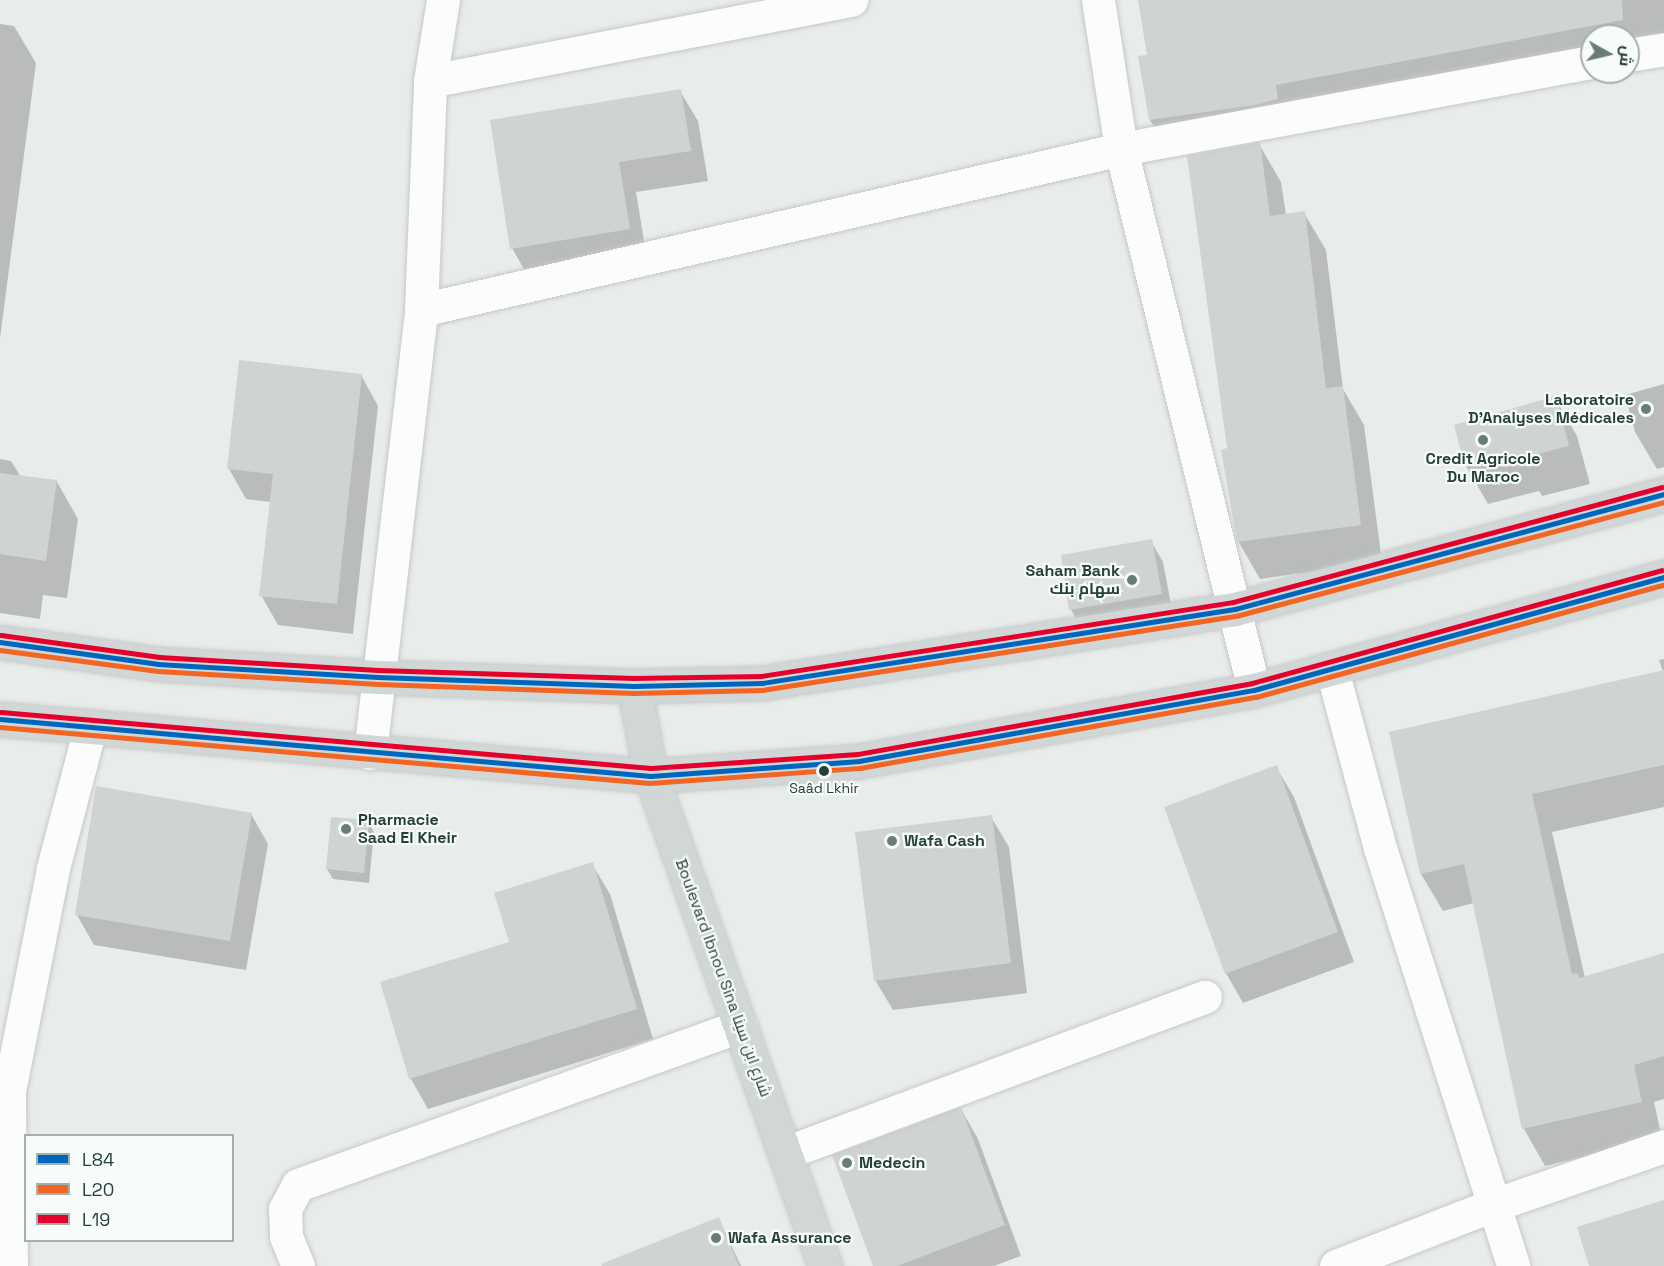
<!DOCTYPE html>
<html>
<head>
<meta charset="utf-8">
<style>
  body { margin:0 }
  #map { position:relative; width:1664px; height:1266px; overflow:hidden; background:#e8ecea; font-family:"Space Grotesk",Cairo,sans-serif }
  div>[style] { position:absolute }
  .shadow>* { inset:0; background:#0003 }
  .building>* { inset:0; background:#cfd3d2 }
  .roads { filter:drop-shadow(0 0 2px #c5c9c7) drop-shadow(0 0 2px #c5c9c7) }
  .minor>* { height:33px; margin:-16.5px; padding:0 16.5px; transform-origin:16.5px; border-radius:16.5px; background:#fcfcfc }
  .major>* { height:33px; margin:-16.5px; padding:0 16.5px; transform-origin:16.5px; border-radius:16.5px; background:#d0d7d6 }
  .bus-1>* { height:4.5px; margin:-2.25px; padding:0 2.25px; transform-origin:2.25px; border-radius:2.25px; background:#0065bd }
  .bus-2>* { height:4.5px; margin:-2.25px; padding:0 2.25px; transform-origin:2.25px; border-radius:2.25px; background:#f26522 }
  .bus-3>* { height:4.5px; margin:-2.25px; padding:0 2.25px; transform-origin:2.25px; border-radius:2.25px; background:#e4002b }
  .dots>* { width:16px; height:16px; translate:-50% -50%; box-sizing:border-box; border:3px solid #f7fbf9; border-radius:50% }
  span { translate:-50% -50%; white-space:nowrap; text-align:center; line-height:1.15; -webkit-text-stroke:4.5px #f7fbf9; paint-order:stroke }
  .bus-label { font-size:14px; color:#25403b }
  .poi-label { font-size:16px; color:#25403b; font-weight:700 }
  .right { translate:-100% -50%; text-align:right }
  .left { translate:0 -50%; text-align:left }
  .street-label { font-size:16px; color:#25403b }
  .legend { position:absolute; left:24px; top:1134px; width:210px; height:108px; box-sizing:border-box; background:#f7fbf9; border:2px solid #a3b0ad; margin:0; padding:8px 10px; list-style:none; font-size:18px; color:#25403b }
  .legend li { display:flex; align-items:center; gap:12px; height:30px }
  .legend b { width:30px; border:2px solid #a3b0ad }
  .north { position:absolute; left:1580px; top:24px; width:60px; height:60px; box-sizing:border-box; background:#f7fbf9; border:2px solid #a3b0ad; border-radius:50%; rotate:98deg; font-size:16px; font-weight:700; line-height:24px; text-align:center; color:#25403b }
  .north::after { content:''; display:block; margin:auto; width:21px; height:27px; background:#697c78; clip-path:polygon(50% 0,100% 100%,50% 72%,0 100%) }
</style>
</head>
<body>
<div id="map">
  <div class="shadow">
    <i style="clip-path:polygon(1139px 0,1664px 0,1664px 51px,1628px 56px,1628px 36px,1592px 36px,1592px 59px,1168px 150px,1150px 120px,1140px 57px,1148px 56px)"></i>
    <i style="clip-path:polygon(0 24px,14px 26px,36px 63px,0 338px)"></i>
    <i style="clip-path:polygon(680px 91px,698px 121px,708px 181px,636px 192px,647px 259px,529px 278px,512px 248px)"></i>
    <i style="clip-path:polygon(1259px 144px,1281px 182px,1286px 215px,1304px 213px,1326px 250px,1343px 389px,1364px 425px,1382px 562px,1260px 579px,1238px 541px,1229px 450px)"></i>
    <i style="clip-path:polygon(361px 375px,378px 406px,353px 634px,278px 625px,261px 595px,271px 502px,246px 499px,229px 469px)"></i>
    <i style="clip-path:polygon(1664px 384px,1664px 467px,1657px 469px,1635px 432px,1625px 395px)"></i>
    <i style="clip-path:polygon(1555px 398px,1577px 436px,1590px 484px,1542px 496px,1539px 491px,1488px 504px,1466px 466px)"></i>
    <i style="clip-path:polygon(0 459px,11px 461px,21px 477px,57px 482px,78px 519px,67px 598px,43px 595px,40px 619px,0 613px)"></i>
    <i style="clip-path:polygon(1151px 541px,1163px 562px,1173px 615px,1083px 630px,1071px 610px)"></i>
    <i style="clip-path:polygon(1664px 659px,1664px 807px,1552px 832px,1585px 978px,1664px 955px,1664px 1099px,1654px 1102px,1662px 1139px,1545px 1166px,1524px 1129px,1474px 903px,1443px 911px,1421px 874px,1663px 672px,1659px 660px)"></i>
    <i style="clip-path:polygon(1276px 767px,1294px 797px,1354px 962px,1243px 1003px,1226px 973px)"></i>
    <i style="clip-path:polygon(251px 814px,268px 844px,246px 970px,94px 945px,77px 915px)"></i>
    <i style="clip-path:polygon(991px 817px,1009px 847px,1027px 993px,893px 1010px,875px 980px)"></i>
    <i style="clip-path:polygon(368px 822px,374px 832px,369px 883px,333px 879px,327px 869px)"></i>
    <i style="clip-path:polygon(592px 864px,610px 894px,653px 1039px,428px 1109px,411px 1079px,381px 983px,511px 943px)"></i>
    <i style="clip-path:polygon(961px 1109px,978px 1139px,1021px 1256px,994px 1266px,875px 1266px)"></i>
    <i style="clip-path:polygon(719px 1219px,741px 1266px,617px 1266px)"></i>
  </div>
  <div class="building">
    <i style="clip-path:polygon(1138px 0,1622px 0,1623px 20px,1276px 85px,1278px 99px,1255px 105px,1149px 120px,1138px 56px,1147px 55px)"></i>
    <i style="clip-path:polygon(681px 89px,691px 151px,619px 162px,630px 229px,510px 249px,490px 120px)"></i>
    <i style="clip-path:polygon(1260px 142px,1270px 216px,1305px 211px,1326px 388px,1343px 386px,1361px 525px,1237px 542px,1221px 450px,1227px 448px,1187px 156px)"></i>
    <i style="clip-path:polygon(239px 360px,362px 374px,337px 604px,259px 596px,273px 474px,227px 469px)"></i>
    <i style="clip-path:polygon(1556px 396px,1569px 446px,1519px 459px,1518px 454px,1465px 467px,1454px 425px)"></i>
    <i style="clip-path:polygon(0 473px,57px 480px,46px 561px,0 554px)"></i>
    <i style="clip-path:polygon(1152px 539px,1162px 594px,1069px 610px,1061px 555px)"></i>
    <i style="clip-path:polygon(1664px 670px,1664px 765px,1532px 794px,1572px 974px,1578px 973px,1579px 978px,1664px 953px,1664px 1056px,1634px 1065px,1642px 1102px,1522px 1129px,1464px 864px,1420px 874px,1389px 732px)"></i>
    <i style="clip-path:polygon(1277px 765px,1338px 932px,1225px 974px,1164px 807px)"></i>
    <i style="clip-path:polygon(96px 786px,252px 813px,230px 941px,75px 915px)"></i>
    <i style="clip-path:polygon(992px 815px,1011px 963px,874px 981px,855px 832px)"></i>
    <i style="clip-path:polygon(331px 817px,369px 820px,364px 873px,326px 869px)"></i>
    <i style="clip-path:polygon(593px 862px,637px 1009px,409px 1079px,380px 982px,509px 942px,494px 893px)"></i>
    <i style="clip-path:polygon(961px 1107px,1005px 1225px,897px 1266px,873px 1266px,832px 1155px)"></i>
    <i style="clip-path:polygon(1664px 1200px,1664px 1266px,1589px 1266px,1577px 1227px)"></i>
    <i style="clip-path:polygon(719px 1217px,739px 1266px,602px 1266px,601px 1264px)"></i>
  </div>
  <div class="roads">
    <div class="minor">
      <i style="left:1098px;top:0;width:151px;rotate:81.2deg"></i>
      <i style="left:1121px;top:149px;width:557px;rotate:76.19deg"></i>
      <i style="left:1628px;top:55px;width:36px;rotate:-9deg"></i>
      <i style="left:430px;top:81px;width:429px;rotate:-10.9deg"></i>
      <i style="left:421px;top:310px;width:718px;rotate:-12.95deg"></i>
      <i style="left:1121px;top:149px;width:479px;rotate:-10.5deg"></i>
      <i style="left:1332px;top:670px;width:184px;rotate:74.9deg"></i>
      <i style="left:1380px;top:848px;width:439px;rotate:72.3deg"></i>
      <i style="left:370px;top:753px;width:446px;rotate:-83.4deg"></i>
      <i style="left:421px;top:310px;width:229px;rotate:-87.7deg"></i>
      <i style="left:430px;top:81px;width:82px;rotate:-80.9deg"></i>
      <i style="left:785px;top:1153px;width:448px;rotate:-20.4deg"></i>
      <i style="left:11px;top:1266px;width:175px;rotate:-90.7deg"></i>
      <i style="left:9px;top:1091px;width:227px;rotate:-78.8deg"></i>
      <i style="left:53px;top:868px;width:145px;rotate:-75.2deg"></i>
      <i style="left:298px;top:1266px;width:32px;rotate:-112deg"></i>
      <i style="left:286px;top:1236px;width:27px;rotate:-92deg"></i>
      <i style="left:285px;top:1209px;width:27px;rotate:-62deg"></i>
      <i style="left:298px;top:1185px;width:470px;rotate:-19.8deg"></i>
      <i style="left:1336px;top:1266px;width:166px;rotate:-21.2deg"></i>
      <i style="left:1491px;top:1206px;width:183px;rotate:-19.1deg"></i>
    </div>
    <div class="major">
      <i style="left:0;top:642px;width:160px;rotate:7.9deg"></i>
      <i style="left:158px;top:664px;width:220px;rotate:3.4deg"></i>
      <i style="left:378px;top:677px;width:256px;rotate:2deg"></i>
      <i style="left:634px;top:686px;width:128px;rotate:-1.3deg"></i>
      <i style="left:762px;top:683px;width:479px;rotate:-8.9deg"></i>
      <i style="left:1235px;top:609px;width:444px;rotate:-15deg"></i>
      <i style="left:634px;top:686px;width:92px;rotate:79.3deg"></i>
      <i style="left:651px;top:776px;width:520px;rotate:70.45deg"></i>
      <i style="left:0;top:719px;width:653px;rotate:5deg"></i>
      <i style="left:651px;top:776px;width:209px;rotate:-4.1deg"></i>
      <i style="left:859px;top:761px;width:401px;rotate:-10.2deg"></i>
      <i style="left:1254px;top:690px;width:425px;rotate:-15.4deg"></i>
    </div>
  </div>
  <div class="bus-1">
    <i style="left:0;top:642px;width:160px;rotate:7.9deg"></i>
    <i style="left:158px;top:664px;width:220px;rotate:3.4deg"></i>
    <i style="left:378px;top:677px;width:256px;rotate:2deg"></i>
    <i style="left:634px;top:686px;width:128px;rotate:-1.3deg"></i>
    <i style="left:762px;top:683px;width:479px;rotate:-8.9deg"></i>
    <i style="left:1235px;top:609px;width:444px;rotate:-15deg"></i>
    <i style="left:0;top:719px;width:653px;rotate:5deg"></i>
    <i style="left:651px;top:776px;width:209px;rotate:-4.1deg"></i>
    <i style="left:859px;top:761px;width:401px;rotate:-10.2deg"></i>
    <i style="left:1254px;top:690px;width:425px;rotate:-15.4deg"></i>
  </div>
  <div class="bus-2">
    <i style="left:0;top:650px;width:159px;rotate:7.6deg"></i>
    <i style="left:158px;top:671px;width:220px;rotate:3.4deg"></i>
    <i style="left:378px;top:684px;width:256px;rotate:2deg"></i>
    <i style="left:634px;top:693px;width:128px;rotate:-1.3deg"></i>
    <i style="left:762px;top:690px;width:480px;rotate:-8.9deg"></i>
    <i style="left:1236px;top:616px;width:443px;rotate:-14.9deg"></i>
    <i style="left:0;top:727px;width:652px;rotate:4.92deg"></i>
    <i style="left:650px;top:783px;width:211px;rotate:-4.1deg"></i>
    <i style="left:860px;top:768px;width:402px;rotate:-10.2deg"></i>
    <i style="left:1256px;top:697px;width:423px;rotate:-15.4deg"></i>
  </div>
  <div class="bus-3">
    <i style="left:1px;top:635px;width:160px;rotate:7.9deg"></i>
    <i style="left:159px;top:657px;width:219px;rotate:3.4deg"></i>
    <i style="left:378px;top:670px;width:256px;rotate:1.8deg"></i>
    <i style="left:634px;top:678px;width:127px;rotate:-0.9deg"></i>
    <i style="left:761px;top:676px;width:478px;rotate:-8.9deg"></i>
    <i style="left:1233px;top:602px;width:444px;rotate:-15deg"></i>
    <i style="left:1px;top:712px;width:652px;rotate:4.92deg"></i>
    <i style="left:651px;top:768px;width:207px;rotate:-3.9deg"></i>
    <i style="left:858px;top:754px;width:400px;rotate:-10.2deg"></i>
    <i style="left:1252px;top:683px;width:425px;rotate:-15.4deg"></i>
  </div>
  <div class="dots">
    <i style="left:1646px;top:409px;background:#697c78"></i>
    <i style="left:1483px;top:440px;background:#697c78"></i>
    <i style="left:1132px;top:580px;background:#697c78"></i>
    <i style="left:824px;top:771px;background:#25403b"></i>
    <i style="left:346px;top:829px;background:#697c78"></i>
    <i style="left:892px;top:841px;background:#697c78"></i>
    <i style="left:847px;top:1163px;background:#697c78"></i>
    <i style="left:716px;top:1238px;background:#697c78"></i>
  </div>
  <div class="bus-label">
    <span style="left:824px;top:788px">Saâd Lkhir</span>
  </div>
  <div class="poi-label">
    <span class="right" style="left:1634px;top:409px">Laboratoire<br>D'Analyses Médicales</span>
    <span style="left:1483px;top:468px">Credit Agricole<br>Du Maroc</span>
    <span class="right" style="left:1120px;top:580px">Saham Bank<br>سهام بنك</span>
    <span class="left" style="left:358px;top:829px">Pharmacie<br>Saad El Kheir</span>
    <span class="left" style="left:904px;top:841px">Wafa Cash</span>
    <span class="left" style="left:859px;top:1163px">Medecin</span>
    <span class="left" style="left:728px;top:1238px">Wafa Assurance</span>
  </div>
  <div class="street-label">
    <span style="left:723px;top:978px;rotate:70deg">Boulevard Ibnou Sina شارع ابن سينا</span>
  </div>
  <ul class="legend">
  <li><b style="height:8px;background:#0065bd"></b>L84</li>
  <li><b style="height:8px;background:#f26522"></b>L20</li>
  <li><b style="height:8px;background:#e4002b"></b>L19</li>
  </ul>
  <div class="north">ش</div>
</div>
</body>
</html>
